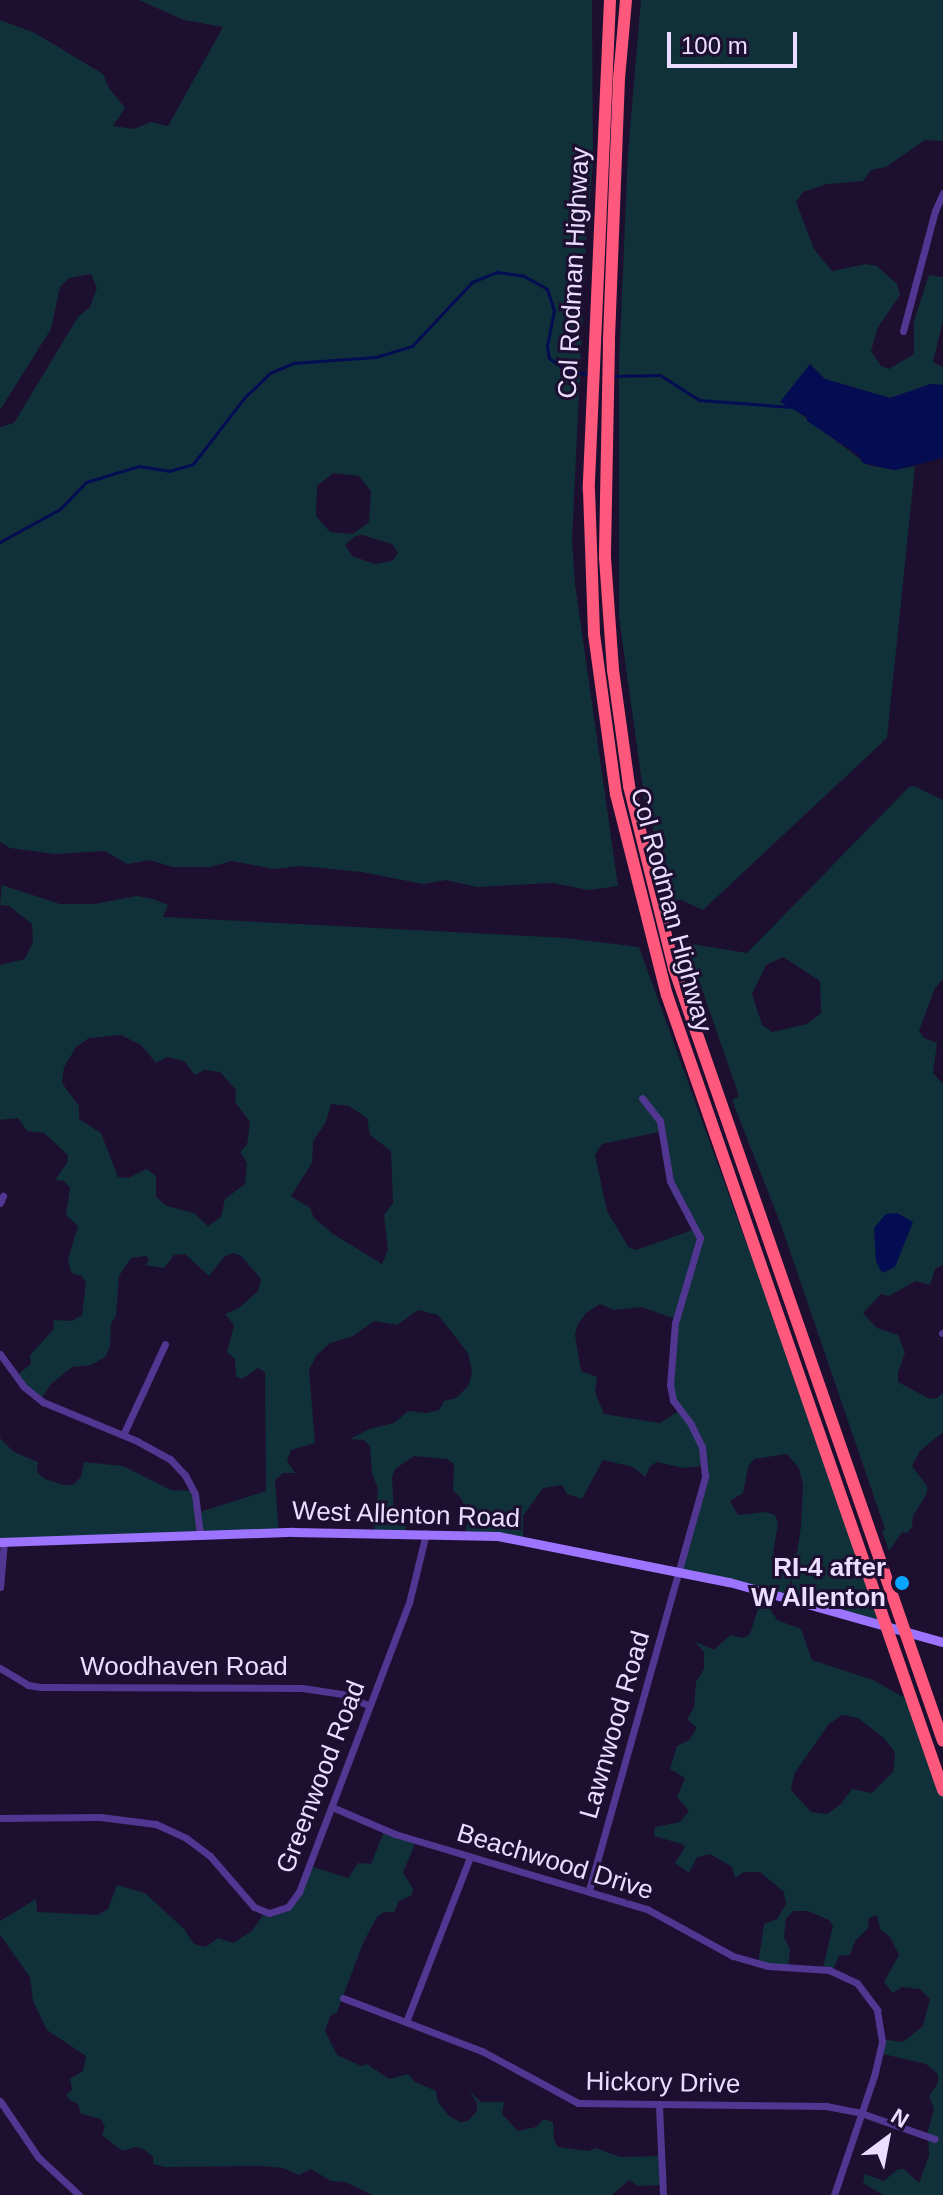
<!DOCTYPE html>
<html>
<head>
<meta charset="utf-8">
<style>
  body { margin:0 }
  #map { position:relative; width:943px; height:2195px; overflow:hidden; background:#1d0f2f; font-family:Helvetica,sans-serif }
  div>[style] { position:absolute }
  .green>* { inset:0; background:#11313a }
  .water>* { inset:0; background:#050d52 }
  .stream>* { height:3px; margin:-1.5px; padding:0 1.5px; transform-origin:1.5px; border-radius:1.5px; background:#050d52 }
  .street>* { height:7px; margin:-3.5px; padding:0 3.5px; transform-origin:3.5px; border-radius:3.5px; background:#513692 }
  .secondary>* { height:9px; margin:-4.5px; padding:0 4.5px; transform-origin:4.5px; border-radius:4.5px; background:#9c74ff }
  .highway>* { height:12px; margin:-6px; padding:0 6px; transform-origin:6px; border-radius:6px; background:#ff587d }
  .dots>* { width:22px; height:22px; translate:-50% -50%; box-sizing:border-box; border:4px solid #1d0f2f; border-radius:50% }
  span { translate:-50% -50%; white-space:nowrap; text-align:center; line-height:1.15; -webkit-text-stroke:6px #1d0f2f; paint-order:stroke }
  .street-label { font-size:26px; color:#eaddff }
  .poi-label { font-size:26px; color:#eaddff; font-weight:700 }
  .right { translate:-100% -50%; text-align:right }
  .north { position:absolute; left:847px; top:2099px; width:80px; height:80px; -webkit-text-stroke:6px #1d0f2f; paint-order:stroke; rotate:32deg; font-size:22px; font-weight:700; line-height:32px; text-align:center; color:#eaddff }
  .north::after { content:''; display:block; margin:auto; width:28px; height:36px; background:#eaddff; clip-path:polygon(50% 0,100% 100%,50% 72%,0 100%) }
  .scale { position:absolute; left:667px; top:32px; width:130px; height:36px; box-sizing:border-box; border:4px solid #eaddff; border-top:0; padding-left:10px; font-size:24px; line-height:28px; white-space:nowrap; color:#eaddff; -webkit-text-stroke:6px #1d0f2f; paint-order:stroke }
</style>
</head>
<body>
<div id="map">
  <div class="green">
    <i style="clip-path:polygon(evenodd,139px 0,592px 0,593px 162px,587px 228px,572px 539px,575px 584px,618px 886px,589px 890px,552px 883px,477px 887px,446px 880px,423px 884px,362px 872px,301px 866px,274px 869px,232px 861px,210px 867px,173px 867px,150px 860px,127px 864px,105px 851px,55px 854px,10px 848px,0 842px,0 427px,14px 423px,78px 317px,90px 307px,97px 288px,91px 274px,69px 278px,60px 287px,51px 329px,0 410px,0 20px,35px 33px,103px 74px,109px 88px,125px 108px,113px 126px,134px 129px,151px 122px,168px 126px,223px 27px,184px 20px,139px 0,333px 473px,359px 476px,371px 491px,369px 522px,353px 534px,330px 532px,316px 516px,317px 486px,333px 473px,139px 0,362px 535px,392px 544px,398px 553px,392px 561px,375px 564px,352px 556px,345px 545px,355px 536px,362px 535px)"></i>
    <i style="clip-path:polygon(641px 0,943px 0,943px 141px,925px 140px,886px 167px,871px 170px,863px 181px,827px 184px,803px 192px,796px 202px,814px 249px,832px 271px,866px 264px,877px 266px,897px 284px,900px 295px,878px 327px,871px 351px,881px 366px,889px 369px,914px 354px,914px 321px,929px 275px,943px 277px,943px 320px,933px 362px,943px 367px,943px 385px,931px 384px,890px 398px,825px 379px,798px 412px,868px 465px,894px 470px,915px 466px,887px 738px,703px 910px,681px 900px,673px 900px,652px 837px,655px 835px,644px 797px,619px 617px,619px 364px,628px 153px)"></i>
    <i style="clip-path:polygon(evenodd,914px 786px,943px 800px,943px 979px,935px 988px,919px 1031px,924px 1038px,937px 1043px,933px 1073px,943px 1084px,943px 1265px,935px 1269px,930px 1285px,916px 1281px,889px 1296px,881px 1294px,863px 1313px,877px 1328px,898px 1335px,905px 1353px,898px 1372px,898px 1382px,928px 1398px,936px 1399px,943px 1393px,943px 1432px,920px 1451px,912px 1466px,927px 1486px,927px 1493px,913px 1516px,912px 1527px,907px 1533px,902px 1532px,889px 1551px,882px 1531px,885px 1529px,781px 1225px,732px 1100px,739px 1096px,686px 943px,747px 953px,909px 787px,914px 786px,783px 957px,820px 981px,821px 1013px,807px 1024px,772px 1032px,762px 1025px,752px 994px,766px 965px,783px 957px)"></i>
    <i style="clip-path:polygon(evenodd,2px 885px,60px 904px,94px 904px,137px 896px,153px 899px,168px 905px,163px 917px,566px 938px,639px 947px,747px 1245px,760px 1261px,885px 1623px,681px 1575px,702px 1494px,702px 1466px,684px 1468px,657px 1462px,650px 1466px,645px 1477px,633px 1467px,603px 1460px,582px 1499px,567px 1494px,562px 1485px,543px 1488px,523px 1516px,523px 1543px,519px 1543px,465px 1537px,468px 1514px,461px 1498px,453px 1491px,454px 1464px,447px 1459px,414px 1456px,395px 1469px,392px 1477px,394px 1513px,406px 1524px,406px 1535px,374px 1533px,378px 1489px,372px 1473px,370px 1446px,364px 1440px,350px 1439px,369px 1429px,394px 1423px,408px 1411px,426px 1413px,439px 1410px,444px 1401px,456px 1398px,469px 1385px,472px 1371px,468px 1353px,438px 1315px,418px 1310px,397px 1325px,374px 1321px,353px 1336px,330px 1343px,316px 1356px,309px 1370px,315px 1443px,291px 1450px,287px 1461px,295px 1473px,283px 1473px,275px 1480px,279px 1535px,0 1540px,0 1438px,14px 1452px,38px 1462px,37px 1472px,45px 1479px,64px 1485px,73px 1485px,81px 1477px,84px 1462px,123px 1466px,171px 1490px,194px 1491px,200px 1512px,266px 1491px,265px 1372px,258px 1368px,242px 1379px,236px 1376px,235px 1359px,227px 1352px,234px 1325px,225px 1314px,239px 1308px,258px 1291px,261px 1279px,241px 1256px,233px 1253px,224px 1257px,209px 1276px,185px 1254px,174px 1255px,164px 1268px,145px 1265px,149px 1260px,146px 1256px,131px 1258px,119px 1276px,116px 1316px,111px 1323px,110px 1347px,105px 1357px,91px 1365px,72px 1367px,51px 1384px,41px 1399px,16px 1376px,31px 1364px,30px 1355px,53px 1330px,54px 1320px,72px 1321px,82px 1315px,86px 1283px,82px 1276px,71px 1273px,68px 1259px,78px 1226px,66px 1215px,70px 1188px,64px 1181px,55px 1180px,67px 1163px,68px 1155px,44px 1133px,27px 1131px,18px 1118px,0 1120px,0 965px,25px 959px,33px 942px,32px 924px,9px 906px,0 905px,2px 885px,121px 1035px,141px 1045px,156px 1063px,167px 1057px,184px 1061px,195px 1075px,204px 1070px,220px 1072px,236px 1090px,235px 1102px,250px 1122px,247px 1145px,240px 1152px,247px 1163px,245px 1184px,225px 1199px,221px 1217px,208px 1226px,194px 1213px,167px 1206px,156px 1197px,156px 1176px,147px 1169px,128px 1178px,118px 1177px,101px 1133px,79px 1119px,79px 1106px,62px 1083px,64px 1067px,76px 1047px,89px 1038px,121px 1035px,2px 885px,331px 1104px,349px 1106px,367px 1118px,370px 1135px,391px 1151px,393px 1203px,384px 1215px,388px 1250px,382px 1264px,333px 1234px,314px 1218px,310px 1208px,291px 1196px,312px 1163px,313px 1141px,326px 1122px,331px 1104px,2px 885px,659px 1132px,671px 1191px,693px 1230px,636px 1250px,629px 1248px,607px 1211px,595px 1155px,602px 1144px,659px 1132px,2px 885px,600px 1304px,614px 1310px,642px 1307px,675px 1319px,670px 1383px,677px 1412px,660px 1423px,604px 1414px,595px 1392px,597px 1377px,581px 1371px,575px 1335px,578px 1324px,586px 1313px,600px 1304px,2px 885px,787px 1454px,799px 1468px,803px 1485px,801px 1526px,797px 1553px,780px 1561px,773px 1553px,778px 1524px,775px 1515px,765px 1512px,738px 1515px,730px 1501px,743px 1493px,748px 1467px,754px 1459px,787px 1454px)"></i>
    <i style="clip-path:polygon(evenodd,762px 1596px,777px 1620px,801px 1629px,812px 1660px,873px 1680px,907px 1699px,943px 1788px,943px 2195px,883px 2195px,863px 2183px,865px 2174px,884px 2181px,898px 2169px,904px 2169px,919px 2183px,929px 2156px,928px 2131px,934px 2109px,929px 2096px,938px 2083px,938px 2074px,926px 2064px,879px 2053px,880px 2039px,903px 2042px,923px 2026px,930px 1999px,920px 1989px,902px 1987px,893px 1993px,884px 1982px,899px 1955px,890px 1937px,880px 1929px,877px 1915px,869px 1918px,868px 1928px,855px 1941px,850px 1955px,839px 1956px,831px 1974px,822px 1972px,833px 1926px,829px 1920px,808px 1911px,793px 1911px,786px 1919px,784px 1937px,790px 1949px,788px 1968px,758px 1965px,764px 1924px,777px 1919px,786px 1904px,784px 1892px,760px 1872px,744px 1872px,735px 1878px,732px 1867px,710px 1854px,697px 1857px,689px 1873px,675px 1863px,685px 1847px,682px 1844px,654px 1836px,655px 1827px,680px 1822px,689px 1811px,677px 1797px,685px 1778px,670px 1769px,677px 1746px,689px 1740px,697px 1728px,687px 1719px,694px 1708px,696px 1682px,704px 1669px,704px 1652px,694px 1641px,714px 1650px,730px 1635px,743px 1638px,750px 1634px,762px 1596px,842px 1715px,858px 1718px,885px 1739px,895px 1753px,893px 1772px,872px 1793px,852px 1789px,840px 1805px,827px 1814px,811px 1812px,791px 1790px,794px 1774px,829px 1724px,842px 1715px)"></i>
    <i style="clip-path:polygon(384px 1832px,415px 1844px,403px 1872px,413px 1889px,412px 1895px,399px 1901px,394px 1912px,384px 1912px,377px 1917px,364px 1941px,337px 2012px,330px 2016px,325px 2031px,337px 2055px,361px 2066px,367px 2064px,389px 2079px,408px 2074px,415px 2082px,436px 2091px,438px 2102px,449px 2116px,460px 2122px,468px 2121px,477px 2111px,477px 2103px,469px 2091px,481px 2102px,504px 2102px,502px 2114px,518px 2131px,536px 2127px,544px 2119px,553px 2122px,554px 2140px,558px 2147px,588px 2151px,596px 2148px,620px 2157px,661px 2156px,660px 2185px,638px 2186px,629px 2180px,612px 2195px,373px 2195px,345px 2182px,331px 2181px,311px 2169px,299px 2175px,283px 2168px,262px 2166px,165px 2167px,153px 2164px,153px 2157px,145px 2150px,136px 2147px,122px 2151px,102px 2135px,105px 2127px,101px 2119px,81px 2114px,78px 2104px,70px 2100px,66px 2095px,72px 2090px,70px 2079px,83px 2071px,86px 2056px,47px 2030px,33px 2001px,30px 1977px,0 1935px,0 1921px,36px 1899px,37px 1912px,98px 1915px,108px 1909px,117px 1885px,145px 1893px,184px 1929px,194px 1944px,206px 1947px,218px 1938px,233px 1943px,252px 1931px,263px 1915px,275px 1914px,293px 1903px,310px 1866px,348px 1878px,358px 1863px,371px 1864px)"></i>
  </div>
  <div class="water">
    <i style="clip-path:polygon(810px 364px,825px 379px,890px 398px,931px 384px,943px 385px,943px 458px,895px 470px,863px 463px,858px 455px,807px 421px,807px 417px,780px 402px)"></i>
    <i style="clip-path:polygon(897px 1213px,913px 1222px,895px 1267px,882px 1273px,876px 1261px,874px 1228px,886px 1214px)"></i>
  </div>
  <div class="stream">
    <i style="left:611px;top:376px;width:49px;rotate:-1.2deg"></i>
    <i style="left:660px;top:375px;width:46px;rotate:32.7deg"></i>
    <i style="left:699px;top:400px;width:93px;rotate:4.3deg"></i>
    <i style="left:0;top:542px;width:68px;rotate:-28.8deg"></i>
    <i style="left:60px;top:509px;width:37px;rotate:-46deg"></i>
    <i style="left:86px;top:482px;width:55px;rotate:-16.8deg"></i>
    <i style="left:139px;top:466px;width:30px;rotate:9deg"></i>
    <i style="left:169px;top:471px;width:25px;rotate:-16deg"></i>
    <i style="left:193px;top:464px;width:83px;rotate:-52.3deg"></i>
    <i style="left:244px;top:398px;width:36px;rotate:-44deg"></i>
    <i style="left:270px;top:373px;width:25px;rotate:-23deg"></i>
    <i style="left:293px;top:363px;width:83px;rotate:-4.1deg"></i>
    <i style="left:376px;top:357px;width:38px;rotate:-17deg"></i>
    <i style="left:412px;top:346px;width:88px;rotate:-46.8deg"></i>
    <i style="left:472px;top:282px;width:27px;rotate:-22deg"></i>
    <i style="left:497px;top:272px;width:27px;rotate:8deg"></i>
    <i style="left:524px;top:276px;width:26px;rotate:29deg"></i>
    <i style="left:547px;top:289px;width:22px;rotate:72deg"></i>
    <i style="left:554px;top:310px;width:37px;rotate:101deg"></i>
    <i style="left:547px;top:346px;width:12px;rotate:81deg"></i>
    <i style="left:549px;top:358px;width:24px;rotate:36deg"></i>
    <i style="left:568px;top:372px;width:24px;rotate:5deg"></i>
  </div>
  <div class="street">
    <i style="left:903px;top:331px;width:124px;rotate:-75.1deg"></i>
    <i style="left:935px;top:211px;width:20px;rotate:-66deg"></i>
    <i style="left:0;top:1203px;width:8px;rotate:-67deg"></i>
    <i style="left:942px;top:1333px;width:1px"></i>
    <i style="left:0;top:1354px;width:39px;rotate:54deg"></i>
    <i style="left:23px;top:1386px;width:26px;rotate:39deg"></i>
    <i style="left:43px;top:1402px;width:102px;rotate:22.5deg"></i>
    <i style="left:137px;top:1441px;width:38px;rotate:29deg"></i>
    <i style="left:170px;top:1459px;width:22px;rotate:47deg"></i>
    <i style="left:185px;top:1475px;width:21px;rotate:62deg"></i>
    <i style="left:195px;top:1494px;width:41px;rotate:83deg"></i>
    <i style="left:123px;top:1435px;width:100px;rotate:-65.2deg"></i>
    <i style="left:0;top:1587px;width:45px;rotate:-84.9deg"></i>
    <i style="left:0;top:1668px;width:33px;rotate:31deg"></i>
    <i style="left:28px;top:1685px;width:13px;rotate:9deg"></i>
    <i style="left:41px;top:1687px;width:261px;rotate:0.2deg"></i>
    <i style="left:302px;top:1688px;width:40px;rotate:8.5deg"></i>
    <i style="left:342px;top:1694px;width:30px;rotate:23deg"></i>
    <i style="left:332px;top:1807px;width:69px;rotate:23.2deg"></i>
    <i style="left:395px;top:1834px;width:263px;rotate:16.6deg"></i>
    <i style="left:647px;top:1909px;width:98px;rotate:28.7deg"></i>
    <i style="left:733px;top:1956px;width:36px;rotate:16deg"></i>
    <i style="left:768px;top:1966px;width:61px;rotate:3.8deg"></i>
    <i style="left:829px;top:1970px;width:31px;rotate:25deg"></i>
    <i style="left:857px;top:1983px;width:34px;rotate:53deg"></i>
    <i style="left:877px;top:2010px;width:32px;rotate:81deg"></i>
    <i style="left:882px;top:2042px;width:35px;rotate:103deg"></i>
    <i style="left:874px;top:2076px;width:126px;rotate:108.6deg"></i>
    <i style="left:0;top:1818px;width:100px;rotate:-0.6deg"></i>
    <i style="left:100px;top:1817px;width:56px;rotate:7.1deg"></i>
    <i style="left:156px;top:1824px;width:33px;rotate:25deg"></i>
    <i style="left:186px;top:1838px;width:30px;rotate:37deg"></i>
    <i style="left:210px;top:1856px;width:67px;rotate:49.2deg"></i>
    <i style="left:254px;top:1907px;width:16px;rotate:22deg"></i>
    <i style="left:269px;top:1913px;width:20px;rotate:-18deg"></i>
    <i style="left:288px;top:1907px;width:19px;rotate:-54deg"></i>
    <i style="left:299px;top:1892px;width:309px;rotate:-69.2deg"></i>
    <i style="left:409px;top:1603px;width:72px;rotate:-76.3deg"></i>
    <i style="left:589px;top:1890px;width:430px;rotate:-74.3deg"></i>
    <i style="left:705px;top:1476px;width:29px;rotate:-96deg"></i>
    <i style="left:702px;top:1447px;width:25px;rotate:-116deg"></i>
    <i style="left:691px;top:1424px;width:30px;rotate:-127deg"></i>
    <i style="left:673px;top:1400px;width:15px;rotate:-101deg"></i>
    <i style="left:670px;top:1385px;width:62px;rotate:-85.4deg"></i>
    <i style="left:675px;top:1323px;width:89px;rotate:-73.6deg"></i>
    <i style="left:700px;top:1238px;width:64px;rotate:-117.8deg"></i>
    <i style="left:670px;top:1181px;width:61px;rotate:-99.5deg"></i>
    <i style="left:660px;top:1121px;width:29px;rotate:-128deg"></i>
    <i style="left:343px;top:1998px;width:149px;rotate:20.9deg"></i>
    <i style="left:482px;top:2051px;width:109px;rotate:28.4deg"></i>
    <i style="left:578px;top:2103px;width:248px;rotate:0.7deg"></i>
    <i style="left:826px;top:2106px;width:36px;rotate:11deg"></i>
    <i style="left:861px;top:2113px;width:78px;rotate:19.4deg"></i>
    <i style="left:406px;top:2022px;width:177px;rotate:-68.8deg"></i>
    <i style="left:0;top:2101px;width:68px;rotate:55.8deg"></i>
    <i style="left:38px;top:2157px;width:56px;rotate:42.8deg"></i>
    <i style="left:659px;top:2106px;width:89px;rotate:87.4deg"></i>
  </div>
  <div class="secondary">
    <i style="left:0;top:1542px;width:293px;rotate:-2deg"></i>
    <i style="left:293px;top:1532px;width:205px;rotate:1.1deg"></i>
    <i style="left:498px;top:1536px;width:236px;rotate:11.3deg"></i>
    <i style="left:729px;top:1582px;width:222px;rotate:15.7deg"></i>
  </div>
  <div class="highway">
    <i style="left:610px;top:0;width:490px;rotate:92.5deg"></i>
    <i style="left:589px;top:490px;width:144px;rotate:88deg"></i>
    <i style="left:594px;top:634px;width:162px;rotate:82.2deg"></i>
    <i style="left:616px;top:794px;width:207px;rotate:75.8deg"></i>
    <i style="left:667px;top:995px;width:842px;rotate:70.85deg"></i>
    <i style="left:626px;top:0;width:78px;rotate:95.1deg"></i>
    <i style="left:619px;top:78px;width:265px;rotate:92.2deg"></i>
    <i style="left:609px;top:343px;width:215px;rotate:91.1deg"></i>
    <i style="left:605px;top:558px;width:112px;rotate:85.9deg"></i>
    <i style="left:613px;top:670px;width:117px;rotate:82.1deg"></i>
    <i style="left:629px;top:786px;width:187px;rotate:76.1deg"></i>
    <i style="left:674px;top:968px;width:818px;rotate:70.81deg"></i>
  </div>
  <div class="dots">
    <i style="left:902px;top:1583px;background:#09a6ff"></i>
  </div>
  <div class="street-label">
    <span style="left:574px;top:273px;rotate:-87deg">Col Rodman Highway</span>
    <span style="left:671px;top:910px;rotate:75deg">Col Rodman Highway</span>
    <span style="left:406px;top:1515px;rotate:2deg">West Allenton Road</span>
    <span style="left:184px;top:1667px">Woodhaven Road</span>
    <span style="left:615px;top:1725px;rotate:-74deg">Lawnwood Road</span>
    <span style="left:321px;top:1777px;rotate:-69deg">Greenwood Road</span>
    <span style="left:555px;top:1862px;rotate:17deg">Beachwood Drive</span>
    <span style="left:663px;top:2083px;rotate:1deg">Hickory Drive</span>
  </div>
  <div class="poi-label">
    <span class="right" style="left:886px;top:1583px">RI-4 after<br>W Allenton</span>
  </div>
  <div class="north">N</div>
  <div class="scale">100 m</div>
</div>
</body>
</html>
